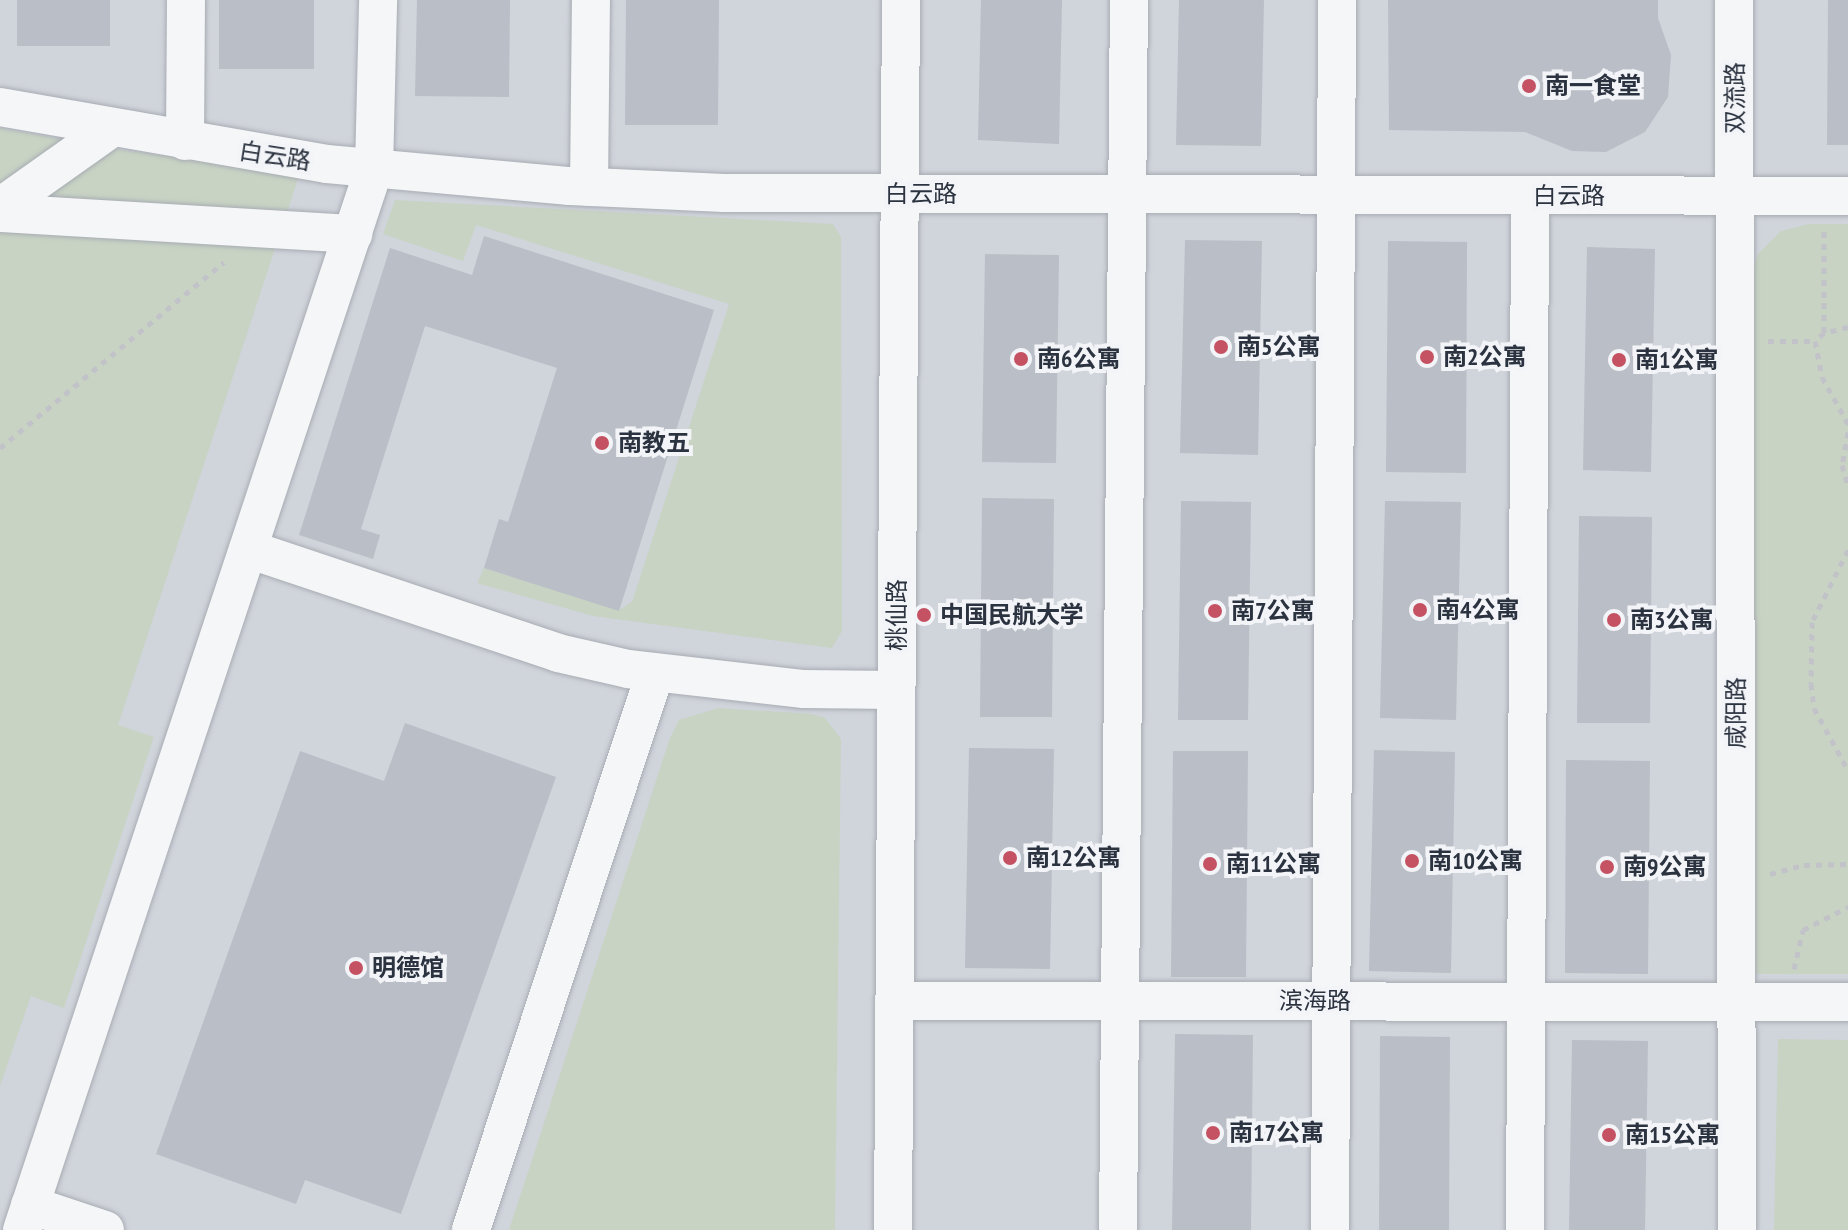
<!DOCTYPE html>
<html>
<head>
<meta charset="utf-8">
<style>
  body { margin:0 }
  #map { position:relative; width:1848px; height:1230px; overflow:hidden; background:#e2e5e9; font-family:"PT Sans Narrow","Noto Sans SC",sans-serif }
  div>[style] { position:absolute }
  .built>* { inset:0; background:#d0d4db }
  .green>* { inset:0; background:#c8d3c4 }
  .building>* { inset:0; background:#babec6 }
  .path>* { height:5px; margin-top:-2.5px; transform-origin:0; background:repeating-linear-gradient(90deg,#c1c3c8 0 6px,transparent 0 12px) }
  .roads { filter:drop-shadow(0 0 2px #a8acb3) drop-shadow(0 0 2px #a8acb3) }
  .minor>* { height:38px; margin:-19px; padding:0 19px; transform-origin:19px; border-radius:19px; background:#f5f6f8 }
  .dots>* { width:22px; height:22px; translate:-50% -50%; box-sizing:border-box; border:4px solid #f2f4f7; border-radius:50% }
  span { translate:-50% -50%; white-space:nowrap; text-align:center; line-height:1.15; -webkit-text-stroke:8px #f2f4f7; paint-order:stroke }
  .poi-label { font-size:24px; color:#2c3340; font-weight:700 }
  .left { translate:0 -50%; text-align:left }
  .street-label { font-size:24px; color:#2c3340 }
</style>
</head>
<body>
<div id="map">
  <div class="built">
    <i style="clip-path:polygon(0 0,1848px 0,1848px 1230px,0 1230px)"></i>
  </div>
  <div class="green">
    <i style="clip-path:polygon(0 128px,121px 150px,300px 173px,118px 725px,154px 737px,64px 1008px,31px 996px,0 1086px)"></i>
    <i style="clip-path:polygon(395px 200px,833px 224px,841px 237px,842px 631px,832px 648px,593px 616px,477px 583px,484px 568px,619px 610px,632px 602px,729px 304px,476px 225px,463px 261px,383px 234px)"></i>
    <i style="clip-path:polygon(1809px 224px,1848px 224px,1848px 974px,1748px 974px,1749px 282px,1758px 254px,1781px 231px)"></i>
    <i style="clip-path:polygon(718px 708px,812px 714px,825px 718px,841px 739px,835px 1230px,509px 1230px,670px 738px,679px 720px)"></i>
    <i style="clip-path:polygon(1778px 1039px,1848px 1040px,1848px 1230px,1774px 1230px)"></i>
  </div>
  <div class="building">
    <i style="clip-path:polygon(17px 0,110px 0,110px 46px,17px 46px)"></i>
    <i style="clip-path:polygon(219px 0,314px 0,314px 69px,219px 69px)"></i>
    <i style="clip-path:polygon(417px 0,510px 0,509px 97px,415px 96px)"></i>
    <i style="clip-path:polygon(626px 0,719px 0,718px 125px,625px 125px)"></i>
    <i style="clip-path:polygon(981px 0,1062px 0,1059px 144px,978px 140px)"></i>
    <i style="clip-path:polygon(1179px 0,1264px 0,1261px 146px,1176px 145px)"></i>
    <i style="clip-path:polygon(1388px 0,1658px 0,1658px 18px,1671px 55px,1668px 97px,1645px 132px,1606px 152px,1572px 151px,1525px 132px,1389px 130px)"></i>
    <i style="clip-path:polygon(1828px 0,1848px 0,1848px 145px,1827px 145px)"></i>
    <i style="clip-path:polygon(484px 236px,714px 310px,619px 611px,484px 568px,499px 519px,508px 522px,557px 368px,425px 326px,361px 529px,380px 535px,373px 559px,299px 535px,390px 248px,472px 275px)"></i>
    <i style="clip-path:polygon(1185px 240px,1262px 241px,1258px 455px,1180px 453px)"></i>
    <i style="clip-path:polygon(1388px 241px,1467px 242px,1466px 473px,1386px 472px)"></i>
    <i style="clip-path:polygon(1587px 247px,1655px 249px,1651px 472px,1583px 470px)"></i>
    <i style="clip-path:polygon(985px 254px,1059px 255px,1056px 463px,982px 462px)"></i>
    <i style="clip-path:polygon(982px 498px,1054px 499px,1052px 717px,980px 717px)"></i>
    <i style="clip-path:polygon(1181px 501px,1251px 502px,1248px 720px,1178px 720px)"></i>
    <i style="clip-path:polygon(1385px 501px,1461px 502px,1456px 720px,1380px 718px)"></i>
    <i style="clip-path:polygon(1579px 516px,1652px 517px,1650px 723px,1577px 723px)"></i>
    <i style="clip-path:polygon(405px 723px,556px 777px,401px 1214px,305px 1180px,296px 1204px,156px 1154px,300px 751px,384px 781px)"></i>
    <i style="clip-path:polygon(969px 748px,1054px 749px,1050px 969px,965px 968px)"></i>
    <i style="clip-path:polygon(1374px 750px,1455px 752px,1451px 973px,1369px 971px)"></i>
    <i style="clip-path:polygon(1173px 751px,1248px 751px,1246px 977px,1171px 977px)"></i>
    <i style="clip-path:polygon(1566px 760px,1650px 761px,1648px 974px,1565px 973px)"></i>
    <i style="clip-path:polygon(1175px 1034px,1253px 1035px,1251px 1230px,1172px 1230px)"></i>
    <i style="clip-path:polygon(1380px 1036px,1450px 1037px,1449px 1230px,1379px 1230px)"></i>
    <i style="clip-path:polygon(1572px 1040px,1648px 1041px,1645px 1230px,1569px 1230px)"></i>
  </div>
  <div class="path">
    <i style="left:1848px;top:327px;width:25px;rotate:166deg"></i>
    <i style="left:1824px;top:333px;width:12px;rotate:138deg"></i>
    <i style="left:1815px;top:341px;width:37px;rotate:79deg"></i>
    <i style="left:1822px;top:377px;width:54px;rotate:61deg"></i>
    <i style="left:1824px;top:333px;width:103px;rotate:-90deg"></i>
    <i style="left:1768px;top:341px;width:47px"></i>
    <i style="left:1848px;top:432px;width:34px;rotate:100deg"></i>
    <i style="left:1842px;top:465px;width:22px;rotate:74deg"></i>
    <i style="left:0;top:448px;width:291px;rotate:-39.7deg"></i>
    <i style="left:1848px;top:550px;width:80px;rotate:116.6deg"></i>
    <i style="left:1812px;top:622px;width:62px;rotate:90.9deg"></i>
    <i style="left:1811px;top:684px;width:24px;rotate:83deg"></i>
    <i style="left:1814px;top:708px;width:71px;rotate:61.3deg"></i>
    <i style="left:1770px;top:874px;width:35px;rotate:-15deg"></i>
    <i style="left:1804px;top:865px;width:44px;rotate:-1.3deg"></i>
    <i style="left:1794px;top:969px;width:40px;rotate:-77deg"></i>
    <i style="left:1803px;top:930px;width:51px;rotate:-27.1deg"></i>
  </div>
  <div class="roads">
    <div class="minor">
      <i style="left:1734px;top:0;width:1230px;rotate:89.86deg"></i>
      <i style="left:0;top:107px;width:332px;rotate:9.9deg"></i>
      <i style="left:327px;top:164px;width:244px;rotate:5.2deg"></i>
      <i style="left:570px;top:186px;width:154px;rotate:2.6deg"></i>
      <i style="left:724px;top:193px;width:1124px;rotate:0.15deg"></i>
      <i style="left:185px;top:141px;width:141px;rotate:-89.6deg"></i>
      <i style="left:589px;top:187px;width:187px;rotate:-89.4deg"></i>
      <i style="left:0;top:207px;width:135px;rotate:-35.3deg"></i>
      <i style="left:0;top:213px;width:354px;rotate:3.4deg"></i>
      <i style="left:248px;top:549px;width:327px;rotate:18.5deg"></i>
      <i style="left:558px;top:653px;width:72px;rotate:12.9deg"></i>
      <i style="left:628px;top:669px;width:177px;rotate:6.5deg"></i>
      <i style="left:804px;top:689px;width:92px;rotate:0.6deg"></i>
      <i style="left:894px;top:1001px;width:954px;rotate:0.06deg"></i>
      <i style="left:30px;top:1205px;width:79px;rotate:18.4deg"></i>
      <i style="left:22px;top:1230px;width:1118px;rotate:-71.65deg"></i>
      <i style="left:374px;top:169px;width:169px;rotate:-88.6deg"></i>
      <i style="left:471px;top:1230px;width:587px;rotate:-71.72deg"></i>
      <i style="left:893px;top:1230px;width:1230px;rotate:-89.63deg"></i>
      <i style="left:1118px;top:1230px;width:1230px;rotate:-89.49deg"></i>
      <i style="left:1330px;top:1230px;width:1230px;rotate:-89.67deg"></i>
      <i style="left:1525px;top:1230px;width:1034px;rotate:-89.72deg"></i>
    </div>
  </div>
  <div class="dots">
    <i style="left:1529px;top:86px;background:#c45262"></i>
    <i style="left:1221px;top:347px;background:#c45262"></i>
    <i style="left:1427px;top:357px;background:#c45262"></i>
    <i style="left:1021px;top:359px;background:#c45262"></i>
    <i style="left:1619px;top:360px;background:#c45262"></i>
    <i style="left:602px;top:443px;background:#c45262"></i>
    <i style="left:1420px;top:610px;background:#c45262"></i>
    <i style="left:1215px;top:611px;background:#c45262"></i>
    <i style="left:924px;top:615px;background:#c45262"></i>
    <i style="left:1614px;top:620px;background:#c45262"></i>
    <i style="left:1010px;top:858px;background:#c45262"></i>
    <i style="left:1412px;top:861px;background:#c45262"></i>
    <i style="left:1210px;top:864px;background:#c45262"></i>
    <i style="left:1607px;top:867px;background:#c45262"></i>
    <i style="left:356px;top:968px;background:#c45262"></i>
    <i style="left:1213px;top:1133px;background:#c45262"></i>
    <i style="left:1609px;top:1135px;background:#c45262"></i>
  </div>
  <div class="poi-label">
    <span class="left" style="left:1545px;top:86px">南一食堂</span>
    <span class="left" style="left:1237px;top:347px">南5公寓</span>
    <span class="left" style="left:1443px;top:357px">南2公寓</span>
    <span class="left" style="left:1037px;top:359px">南6公寓</span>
    <span class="left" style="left:1635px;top:360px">南1公寓</span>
    <span class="left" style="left:618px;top:443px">南教五</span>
    <span class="left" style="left:1436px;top:610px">南4公寓</span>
    <span class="left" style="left:1231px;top:611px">南7公寓</span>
    <span class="left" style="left:940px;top:615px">中国民航大学</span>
    <span class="left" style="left:1630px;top:620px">南3公寓</span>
    <span class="left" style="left:1026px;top:858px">南12公寓</span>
    <span class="left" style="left:1428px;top:861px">南10公寓</span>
    <span class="left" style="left:1226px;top:864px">南11公寓</span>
    <span class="left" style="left:1623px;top:867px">南9公寓</span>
    <span class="left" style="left:372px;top:968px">明德馆</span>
    <span class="left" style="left:1229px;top:1133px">南17公寓</span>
    <span class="left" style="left:1625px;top:1135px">南15公寓</span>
  </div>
  <div class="street-label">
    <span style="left:1735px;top:98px;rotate:-90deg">双流路</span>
    <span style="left:275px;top:156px;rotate:9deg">白云路</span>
    <span style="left:921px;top:194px">白云路</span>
    <span style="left:1569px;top:196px">白云路</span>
    <span style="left:897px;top:615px;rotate:-90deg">桃仙路</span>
    <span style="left:1736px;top:713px;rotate:-90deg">咸阳路</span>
    <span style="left:1315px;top:1001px">滨海路</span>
  </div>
</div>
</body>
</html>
